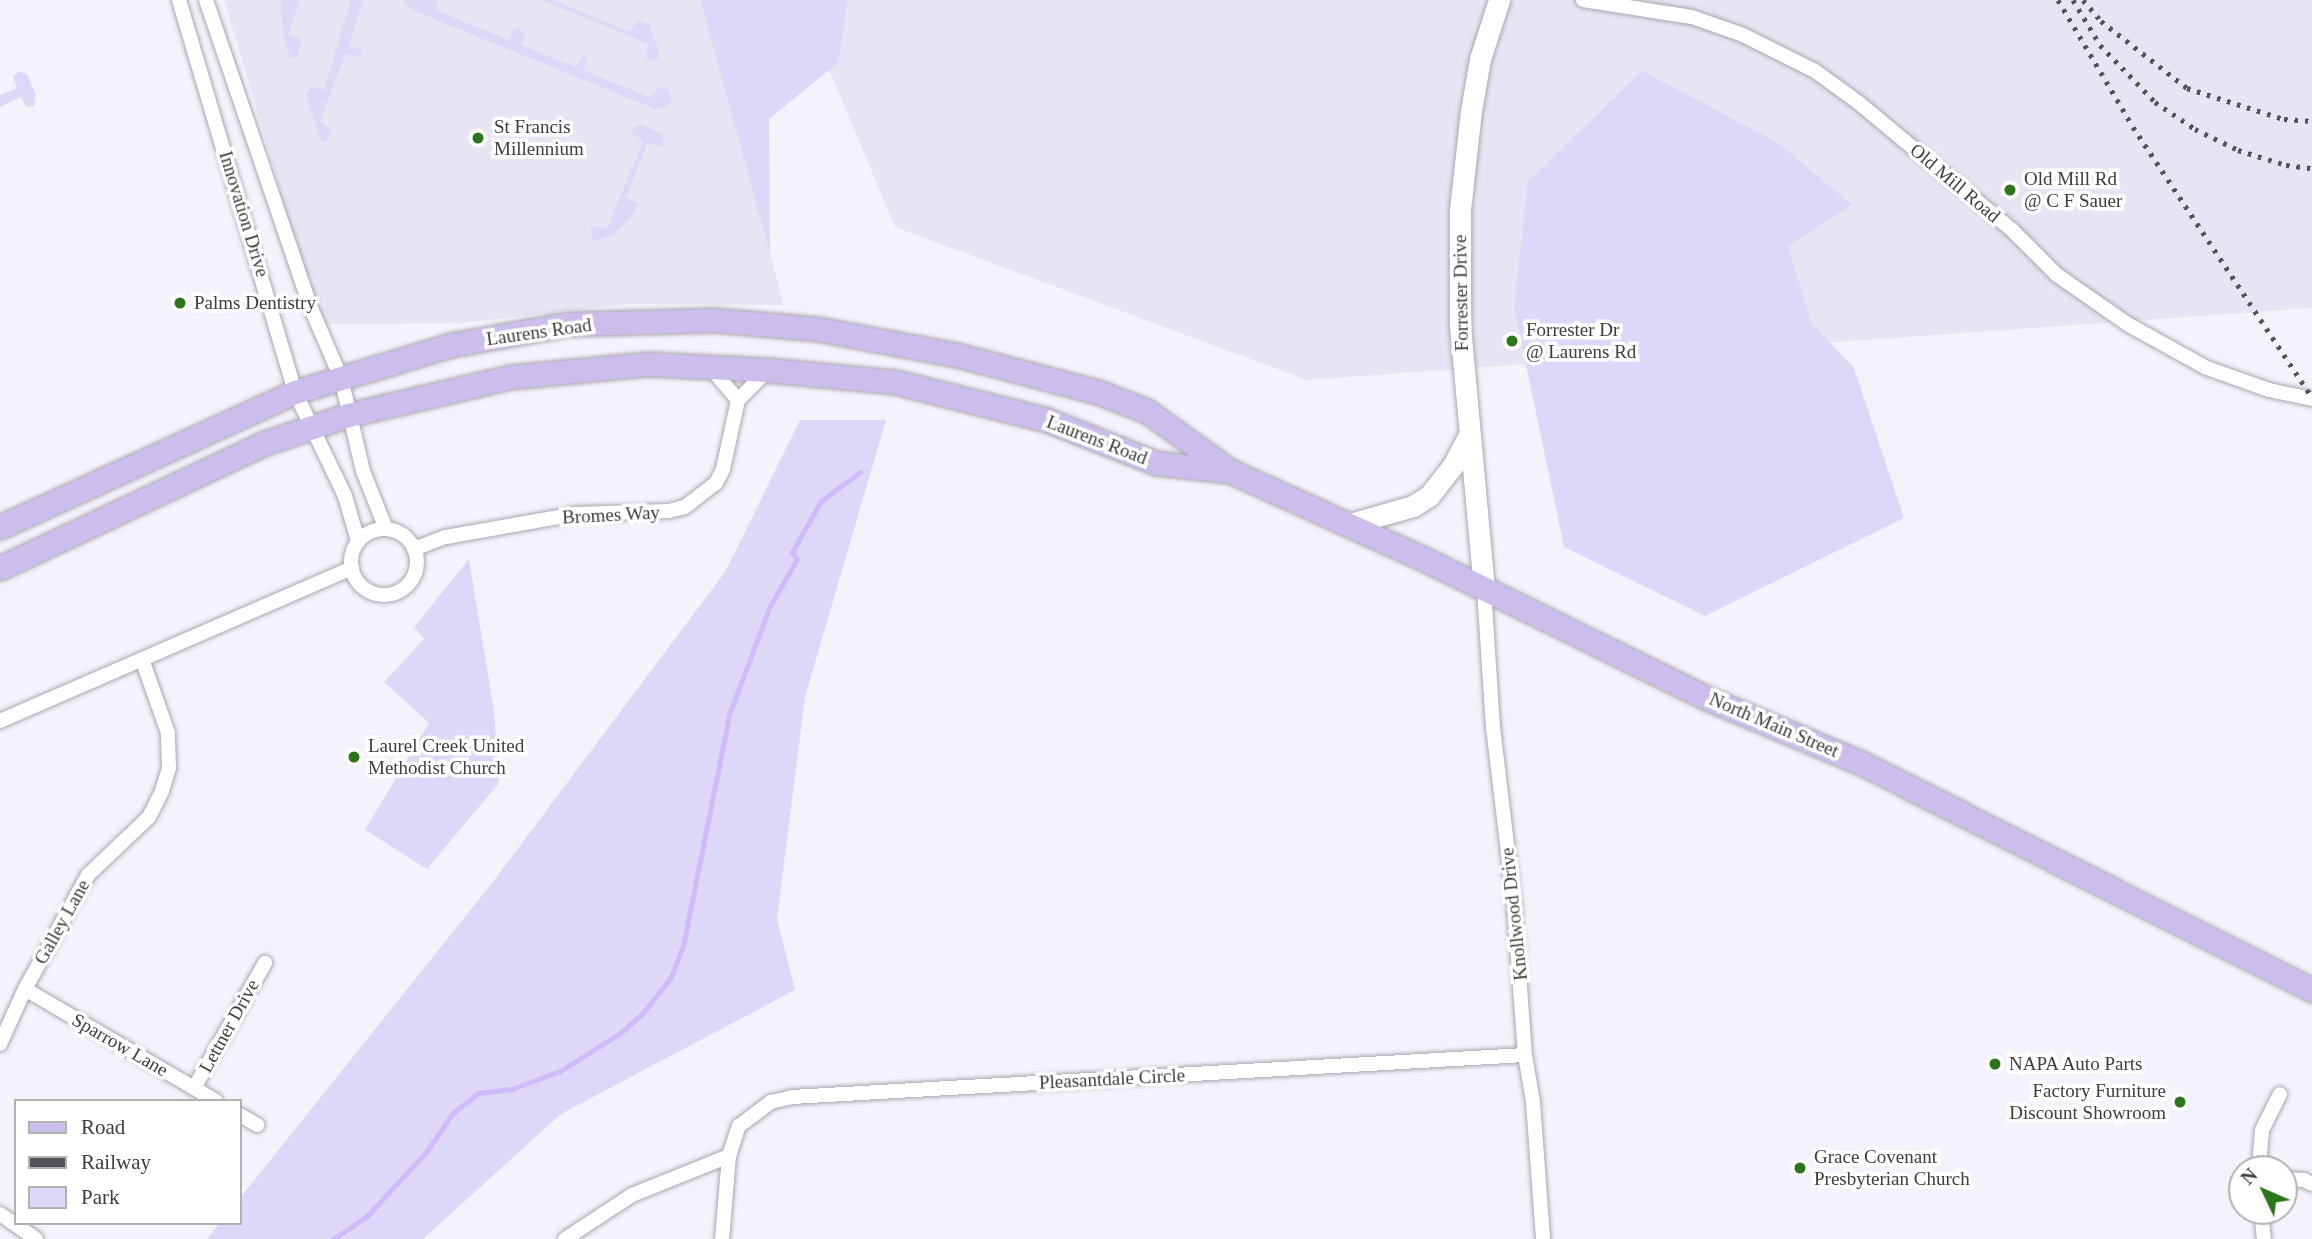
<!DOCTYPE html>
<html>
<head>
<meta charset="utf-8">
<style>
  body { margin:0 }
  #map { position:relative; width:2312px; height:1239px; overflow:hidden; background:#f4f2fb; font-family:Georgia,serif }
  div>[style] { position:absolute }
  .built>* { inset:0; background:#e8e4f4 }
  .green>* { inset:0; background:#dfd7f7 }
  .stream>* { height:5px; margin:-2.5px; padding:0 2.5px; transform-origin:2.5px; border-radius:2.5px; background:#cdbbfb }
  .roads { filter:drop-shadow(0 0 2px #a9a7af) drop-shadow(0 0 2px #a9a7af) }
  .street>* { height:14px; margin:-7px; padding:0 7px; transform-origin:7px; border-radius:7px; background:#fff }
  .street>.ring { margin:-7px; padding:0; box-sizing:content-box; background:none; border:14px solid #fff; border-radius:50% }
  .secondary>* { height:21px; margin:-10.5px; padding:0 10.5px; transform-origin:10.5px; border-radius:10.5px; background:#fff }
  .primary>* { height:23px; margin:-11.5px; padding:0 11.5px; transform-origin:11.5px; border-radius:11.5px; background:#cbbeec }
  .rail>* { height:5px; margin-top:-2.5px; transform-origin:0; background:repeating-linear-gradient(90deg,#545357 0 3.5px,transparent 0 10.5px) }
  .dots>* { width:19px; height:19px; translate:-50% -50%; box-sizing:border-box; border:4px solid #fff; border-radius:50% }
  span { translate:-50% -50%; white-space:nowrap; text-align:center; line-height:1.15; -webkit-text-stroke:7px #fff; paint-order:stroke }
  .poi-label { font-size:19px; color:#3d3c3f }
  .left { translate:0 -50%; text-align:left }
  .right { translate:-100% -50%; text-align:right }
  .street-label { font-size:19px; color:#3d3c3f }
  .legend { position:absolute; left:14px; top:1099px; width:228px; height:126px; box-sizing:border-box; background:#fff; border:2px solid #b1b1b2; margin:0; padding:9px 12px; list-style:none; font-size:21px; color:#3d3c3f }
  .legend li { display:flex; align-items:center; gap:14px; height:35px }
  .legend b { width:35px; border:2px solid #b1b1b2 }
  .north { position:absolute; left:2228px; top:1155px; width:70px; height:70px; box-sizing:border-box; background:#fff; border:2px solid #b1b1b2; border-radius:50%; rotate:314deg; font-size:19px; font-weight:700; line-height:28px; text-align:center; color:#3d3c3f }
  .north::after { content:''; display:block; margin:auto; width:24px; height:32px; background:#2c7519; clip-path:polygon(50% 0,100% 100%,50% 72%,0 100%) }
</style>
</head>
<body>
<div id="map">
  <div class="built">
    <i style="clip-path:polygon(224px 0,700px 0,784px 305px,626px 304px,462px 323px,320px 324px)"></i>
    <i style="clip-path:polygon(800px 0,2312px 0,2312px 308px,1307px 380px,895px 227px)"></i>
  </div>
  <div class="green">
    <i style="clip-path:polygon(281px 0,299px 0,289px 34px,302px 40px,298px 55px,293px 59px,290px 57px,282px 30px)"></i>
    <i style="clip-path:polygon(351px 0,363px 0,349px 45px,360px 49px,362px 54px,358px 57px,346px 53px,320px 121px,331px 131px,327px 142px,322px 143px,306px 96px,310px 87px,324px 90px)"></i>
    <i style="clip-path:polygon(403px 0,439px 0,435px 10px,509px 40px,514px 29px,518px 28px,525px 33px,521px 45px,576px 67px,584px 55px,587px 59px,583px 70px,651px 98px,660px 86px,670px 91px,672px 100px,665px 108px,655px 109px,412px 10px)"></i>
    <i style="clip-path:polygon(542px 0,553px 0,630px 32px,637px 20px,649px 24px,659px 51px,658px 58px,652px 61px,646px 58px,649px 44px)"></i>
    <i style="clip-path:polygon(700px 0,848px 0,838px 63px,769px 119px,770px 254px)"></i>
    <i style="clip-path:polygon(20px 71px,27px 74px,36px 94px,34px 106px,26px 107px,21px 97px,0 107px,0 95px,17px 88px,13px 76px)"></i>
    <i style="clip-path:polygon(1642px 71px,1777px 142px,1852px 205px,1788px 246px,1811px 322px,1854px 368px,1904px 518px,1705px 616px,1564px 547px,1514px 307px,1528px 181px)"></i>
    <i style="clip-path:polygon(642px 125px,662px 134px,664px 144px,659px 147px,648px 143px,626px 197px,638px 204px,631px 218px,613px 235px,595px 241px,591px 237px,592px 228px,596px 226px,607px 229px,643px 141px,631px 132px,635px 126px)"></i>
    <i style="clip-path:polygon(800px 420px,886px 420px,805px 697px,777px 919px,795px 990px,561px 1114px,423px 1239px,207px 1239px,220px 1223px,240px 1223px,240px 1198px,492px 883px,725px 572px)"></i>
    <i style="clip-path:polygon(469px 559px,494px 710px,499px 783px,427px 869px,365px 830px,429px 723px,384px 682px,424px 639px,414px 627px)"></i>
  </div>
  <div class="stream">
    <i style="left:333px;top:1239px;width:41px;rotate:-34.1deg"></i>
    <i style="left:367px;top:1216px;width:88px;rotate:-47.3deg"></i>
    <i style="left:427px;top:1151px;width:45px;rotate:-56deg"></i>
    <i style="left:452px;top:1114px;width:33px;rotate:-39deg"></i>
    <i style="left:478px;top:1093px;width:34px;rotate:-7deg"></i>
    <i style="left:512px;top:1089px;width:51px;rotate:-20.6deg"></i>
    <i style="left:560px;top:1071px;width:70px;rotate:-32.1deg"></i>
    <i style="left:619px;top:1034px;width:32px;rotate:-41deg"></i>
    <i style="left:643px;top:1013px;width:46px;rotate:-52.1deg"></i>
    <i style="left:671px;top:977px;width:33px;rotate:-69deg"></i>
    <i style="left:683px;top:946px;width:236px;rotate:-78.7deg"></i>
    <i style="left:729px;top:715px;width:116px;rotate:-69.4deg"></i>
    <i style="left:770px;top:606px;width:54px;rotate:-60.1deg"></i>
    <i style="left:797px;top:559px;width:9px;rotate:-126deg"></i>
    <i style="left:792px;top:552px;width:59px;rotate:-60.4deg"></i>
    <i style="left:821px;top:501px;width:49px;rotate:-36.6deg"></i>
  </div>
  <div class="roads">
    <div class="street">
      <i style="left:179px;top:0;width:409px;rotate:73.5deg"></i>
      <i style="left:295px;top:392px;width:115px;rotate:64.3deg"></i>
      <i style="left:345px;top:496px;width:47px;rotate:73.9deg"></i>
      <i style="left:206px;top:0;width:323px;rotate:71.2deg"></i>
      <i style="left:310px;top:306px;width:78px;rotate:66.7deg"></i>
      <i style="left:341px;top:378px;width:96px;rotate:76.7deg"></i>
      <i style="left:363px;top:471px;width:62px;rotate:68.4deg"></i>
      <i style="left:1583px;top:0;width:110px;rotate:8.9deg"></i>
      <i style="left:1692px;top:17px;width:54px;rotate:19.4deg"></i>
      <i style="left:1743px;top:35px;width:80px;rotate:26.6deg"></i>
      <i style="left:1815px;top:71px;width:54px;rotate:36deg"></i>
      <i style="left:1859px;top:103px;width:200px;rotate:39.7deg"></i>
      <i style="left:2013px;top:231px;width:62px;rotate:45deg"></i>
      <i style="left:2057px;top:275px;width:88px;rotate:34.8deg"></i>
      <i style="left:2129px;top:325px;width:89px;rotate:28.9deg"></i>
      <i style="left:2207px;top:368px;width:66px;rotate:19.5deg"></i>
      <i style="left:2269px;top:390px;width:44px;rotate:11.8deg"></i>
      <i style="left:710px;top:367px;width:43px;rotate:49.7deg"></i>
      <i class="ring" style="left:351px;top:529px;width:52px;height:52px"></i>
      <i style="left:414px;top:549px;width:34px;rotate:-21deg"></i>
      <i style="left:446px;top:537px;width:131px;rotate:-10.1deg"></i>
      <i style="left:575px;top:514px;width:94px;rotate:-1.8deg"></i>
      <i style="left:669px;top:511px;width:16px;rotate:-14deg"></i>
      <i style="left:685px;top:507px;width:39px;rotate:-38deg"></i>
      <i style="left:716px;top:483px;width:16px;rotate:-63deg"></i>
      <i style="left:723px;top:469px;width:71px;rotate:-77.7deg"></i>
      <i style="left:738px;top:400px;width:42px;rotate:-45deg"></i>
      <i style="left:1484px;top:589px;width:138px;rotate:86.3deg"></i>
      <i style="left:1493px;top:727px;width:177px;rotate:83.2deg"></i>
      <i style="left:1514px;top:903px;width:152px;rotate:85.9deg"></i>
      <i style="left:1525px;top:1055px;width:48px;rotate:80.3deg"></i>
      <i style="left:1533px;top:1102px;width:137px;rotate:85.8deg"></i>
      <i style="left:0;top:721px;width:384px;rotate:-23.5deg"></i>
      <i style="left:25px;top:989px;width:221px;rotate:30.4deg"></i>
      <i style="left:0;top:1044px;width:60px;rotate:-65.6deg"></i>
      <i style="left:25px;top:989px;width:130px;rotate:-61.1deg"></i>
      <i style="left:88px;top:875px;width:84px;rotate:-43.6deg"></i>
      <i style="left:149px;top:817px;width:29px;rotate:-63deg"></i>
      <i style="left:162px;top:791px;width:24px;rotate:-73deg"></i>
      <i style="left:169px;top:768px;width:35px;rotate:-92deg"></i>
      <i style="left:168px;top:733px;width:78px;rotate:-109.4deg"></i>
      <i style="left:194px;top:1088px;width:144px;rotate:-60.4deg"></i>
      <i style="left:240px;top:1115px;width:20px;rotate:30deg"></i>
      <i style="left:729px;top:1156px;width:32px;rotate:-72deg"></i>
      <i style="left:739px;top:1126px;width:40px;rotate:-37deg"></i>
      <i style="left:771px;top:1102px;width:22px;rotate:-13deg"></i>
      <i style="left:792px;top:1097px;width:734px;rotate:-3.28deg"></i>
      <i style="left:2264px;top:1169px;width:16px;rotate:-105deg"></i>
      <i style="left:2260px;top:1154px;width:24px;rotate:-85deg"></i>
      <i style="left:2262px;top:1130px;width:40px;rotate:-63.4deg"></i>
      <i style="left:2284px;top:1179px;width:20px;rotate:3deg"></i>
      <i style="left:2304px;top:1180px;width:9px;rotate:27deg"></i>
      <i style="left:2261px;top:1211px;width:28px;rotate:84deg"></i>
      <i style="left:0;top:1214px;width:44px;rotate:34.8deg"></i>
      <i style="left:565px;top:1239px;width:80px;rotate:-33.3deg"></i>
      <i style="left:632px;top:1195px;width:105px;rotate:-21.9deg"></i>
      <i style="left:729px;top:1156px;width:83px;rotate:94.8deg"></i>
    </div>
    <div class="secondary">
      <i style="left:1350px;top:524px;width:66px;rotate:-15.9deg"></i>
      <i style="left:1413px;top:506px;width:19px;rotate:-32deg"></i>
      <i style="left:1429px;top:496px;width:37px;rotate:-52deg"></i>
      <i style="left:1452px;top:467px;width:36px;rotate:-62deg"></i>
      <i style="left:1484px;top:589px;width:265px;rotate:-95.2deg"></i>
      <i style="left:1460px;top:325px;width:115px;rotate:-90deg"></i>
      <i style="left:1460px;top:210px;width:100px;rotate:-83.7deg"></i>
      <i style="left:1471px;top:111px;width:53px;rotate:-80.2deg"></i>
      <i style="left:1480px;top:59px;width:62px;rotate:-72.1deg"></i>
    </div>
    <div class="primary">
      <i style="left:0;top:527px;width:324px;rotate:-24.6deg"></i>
      <i style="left:295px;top:392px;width:163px;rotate:-16.8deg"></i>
      <i style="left:451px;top:345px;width:119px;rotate:-10.2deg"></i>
      <i style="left:568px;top:324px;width:146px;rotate:-1.6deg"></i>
      <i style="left:714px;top:320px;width:104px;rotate:4.9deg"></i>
      <i style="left:818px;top:329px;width:141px;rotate:10.6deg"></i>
      <i style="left:957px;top:355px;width:146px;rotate:14.7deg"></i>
      <i style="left:1098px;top:392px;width:53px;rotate:21.2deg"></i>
      <i style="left:1147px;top:411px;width:102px;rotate:35.9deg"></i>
      <i style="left:1230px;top:471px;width:211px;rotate:24.4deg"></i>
      <i style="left:1422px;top:558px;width:320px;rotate:26.2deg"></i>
      <i style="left:1709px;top:699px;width:165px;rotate:22.8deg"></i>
      <i style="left:1861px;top:763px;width:505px;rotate:26.72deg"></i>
      <i style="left:0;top:568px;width:293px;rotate:-25.3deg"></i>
      <i style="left:265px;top:443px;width:88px;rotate:-18.6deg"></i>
      <i style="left:348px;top:415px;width:166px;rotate:-13.2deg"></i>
      <i style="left:510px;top:377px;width:139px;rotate:-5.4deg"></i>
      <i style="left:648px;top:364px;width:120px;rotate:2.9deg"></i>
      <i style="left:768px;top:370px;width:128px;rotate:5.4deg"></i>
      <i style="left:895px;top:382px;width:157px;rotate:14deg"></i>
      <i style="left:1047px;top:420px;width:117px;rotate:21.5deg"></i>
      <i style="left:1156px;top:463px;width:71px;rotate:6.4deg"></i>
    </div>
  </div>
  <div class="rail">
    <i style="left:2058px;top:0;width:147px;rotate:59.4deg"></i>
    <i style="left:2133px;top:127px;width:324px;rotate:56.5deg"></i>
    <i style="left:2073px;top:0;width:52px;rotate:59deg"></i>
    <i style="left:2100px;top:45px;width:79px;rotate:46deg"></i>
    <i style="left:2155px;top:102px;width:48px;rotate:34deg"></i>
    <i style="left:2195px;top:129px;width:48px;rotate:26deg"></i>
    <i style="left:2238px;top:150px;width:50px;rotate:17.4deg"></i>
    <i style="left:2286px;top:165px;width:26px;rotate:7deg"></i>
    <i style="left:2083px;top:0;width:28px;rotate:49deg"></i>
    <i style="left:2101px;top:21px;width:109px;rotate:37.9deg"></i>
    <i style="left:2187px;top:88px;width:102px;rotate:17.7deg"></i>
    <i style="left:2284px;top:119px;width:28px;rotate:4deg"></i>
  </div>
  <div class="dots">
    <i style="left:478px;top:138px;background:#2c7519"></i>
    <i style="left:2010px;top:190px;background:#2c7519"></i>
    <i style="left:180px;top:303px;background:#2c7519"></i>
    <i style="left:1512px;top:341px;background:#2c7519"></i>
    <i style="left:354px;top:757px;background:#2c7519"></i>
    <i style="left:1995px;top:1064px;background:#2c7519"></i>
    <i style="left:2180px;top:1102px;background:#2c7519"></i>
    <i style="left:1800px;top:1168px;background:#2c7519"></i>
  </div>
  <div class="poi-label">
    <span class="left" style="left:494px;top:138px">St Francis<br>Millennium</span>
    <span class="left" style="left:2024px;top:190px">Old Mill Rd<br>@ C F Sauer</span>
    <span class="left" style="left:194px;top:303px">Palms Dentistry</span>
    <span class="left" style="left:1526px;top:341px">Forrester Dr<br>@ Laurens Rd</span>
    <span class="left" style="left:368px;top:757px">Laurel Creek United<br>Methodist Church</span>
    <span class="left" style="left:2009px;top:1064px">NAPA Auto Parts</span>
    <span class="right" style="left:2166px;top:1102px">Factory Furniture<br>Discount Showroom</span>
    <span class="left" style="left:1814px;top:1168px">Grace Covenant<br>Presbyterian Church</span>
  </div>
  <div class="street-label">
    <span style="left:1955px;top:183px;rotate:40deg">Old Mill Road</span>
    <span style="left:244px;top:214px;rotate:73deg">Innovation Drive</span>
    <span style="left:1461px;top:293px;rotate:-91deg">Forrester Drive</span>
    <span style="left:539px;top:332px;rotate:-8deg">Laurens Road</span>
    <span style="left:1097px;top:440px;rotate:21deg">Laurens Road</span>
    <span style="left:611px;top:515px;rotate:-3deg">Bromes Way</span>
    <span style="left:1774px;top:725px;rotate:23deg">North Main Street</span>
    <span style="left:1514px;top:914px;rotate:-96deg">Knollwood Drive</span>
    <span style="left:62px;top:922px;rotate:-61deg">Galley Lane</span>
    <span style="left:229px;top:1026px;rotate:-61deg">Lettner Drive</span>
    <span style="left:120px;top:1045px;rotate:30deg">Sparrow Lane</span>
    <span style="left:1112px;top:1079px;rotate:-3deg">Pleasantdale Circle</span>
  </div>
  <ul class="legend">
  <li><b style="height:9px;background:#cbbeec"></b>Road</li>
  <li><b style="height:9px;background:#545357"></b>Railway</li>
  <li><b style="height:19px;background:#dfd7f7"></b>Park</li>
  </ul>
  <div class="north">N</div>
</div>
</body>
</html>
